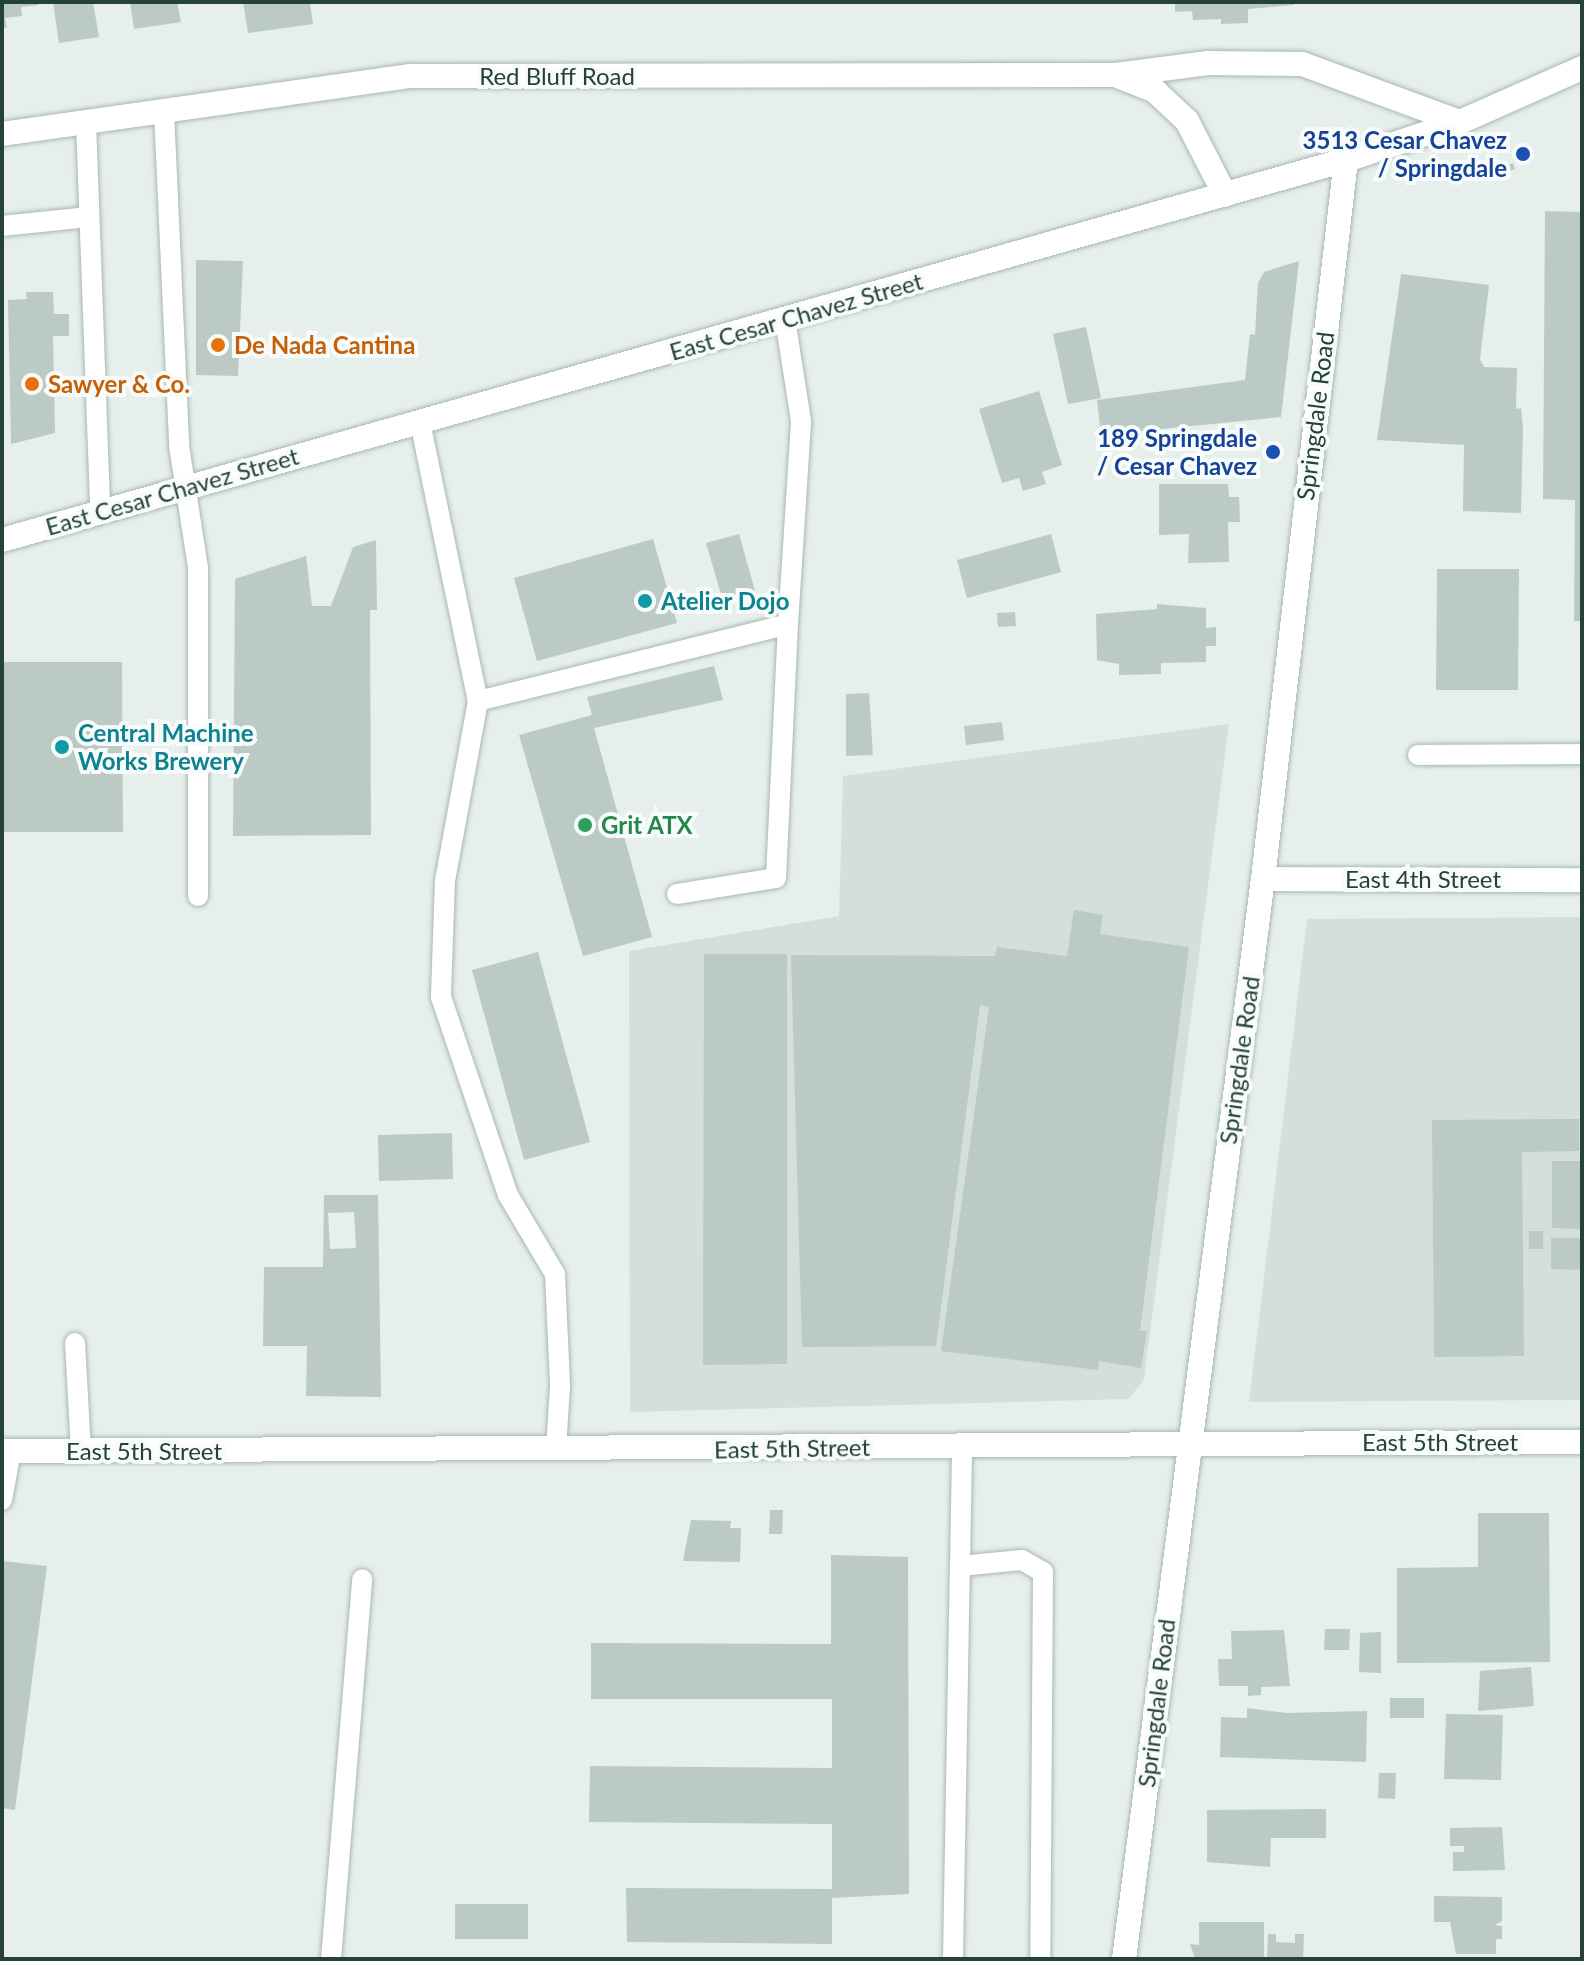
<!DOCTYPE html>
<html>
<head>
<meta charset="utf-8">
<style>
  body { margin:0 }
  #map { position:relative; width:1584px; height:1961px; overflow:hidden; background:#e6efeb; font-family:Lato,sans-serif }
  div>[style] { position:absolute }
  .built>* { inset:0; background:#d4dfda }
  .building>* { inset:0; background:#bbcac4 }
  .roads { filter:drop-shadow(0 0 2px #a8b8b2) drop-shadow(0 0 2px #a8b8b2) }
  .lane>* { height:20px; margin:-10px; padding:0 10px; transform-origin:10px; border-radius:10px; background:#fff }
  .street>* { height:24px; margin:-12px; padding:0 12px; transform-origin:12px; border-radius:12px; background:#fff }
  .secondary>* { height:24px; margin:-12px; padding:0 12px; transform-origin:12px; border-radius:12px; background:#fff }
  .dots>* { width:22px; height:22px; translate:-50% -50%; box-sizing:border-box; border:4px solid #f7fbf9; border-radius:50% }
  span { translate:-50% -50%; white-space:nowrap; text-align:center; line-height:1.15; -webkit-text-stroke:8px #f7fbf9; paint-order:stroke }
  .street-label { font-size:24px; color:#24423a }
  .transit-label { font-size:24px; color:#164399; font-weight:700 }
  .right { translate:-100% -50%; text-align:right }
  .food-label { font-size:24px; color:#c56008; font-weight:700 }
  .left { translate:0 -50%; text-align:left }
  .culture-label { font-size:24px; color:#0d838f; font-weight:700 }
  .leisure-label { font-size:24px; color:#27864d; font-weight:700 }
  .frame { position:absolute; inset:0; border:4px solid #24423a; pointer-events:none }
</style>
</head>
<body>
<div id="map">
  <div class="built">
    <i style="clip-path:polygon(1229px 724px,1144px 1379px,1129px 1399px,630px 1412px,629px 951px,839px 916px,843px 776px)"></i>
    <i style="clip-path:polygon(1582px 917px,1582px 1400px,1249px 1402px,1307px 919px)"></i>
  </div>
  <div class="building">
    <i style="clip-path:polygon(2px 2px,38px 2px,38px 5px,21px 7px,22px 16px,5px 18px,7px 28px,2px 28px)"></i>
    <i style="clip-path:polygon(53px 2px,93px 2px,99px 37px,59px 43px)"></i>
    <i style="clip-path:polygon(130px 2px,177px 2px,181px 22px,134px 29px)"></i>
    <i style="clip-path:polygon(243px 2px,310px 2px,313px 24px,248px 33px)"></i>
    <i style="clip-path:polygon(1175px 2px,1294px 2px,1294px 5px,1248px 9px,1248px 23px,1221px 24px,1221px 19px,1193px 20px,1192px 11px,1175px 12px)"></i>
    <i style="clip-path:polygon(1513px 163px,1515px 169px,1497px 176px,1495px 170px)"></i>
    <i style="clip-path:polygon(1545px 211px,1582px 212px,1582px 621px,1574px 621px,1575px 500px,1543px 499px)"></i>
    <i style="clip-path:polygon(196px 260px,243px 261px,238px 376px,196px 375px)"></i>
    <i style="clip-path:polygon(1299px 261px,1281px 417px,1101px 435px,1097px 400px,1245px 380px,1250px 334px,1255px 335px,1258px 283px,1264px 272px)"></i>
    <i style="clip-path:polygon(1401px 274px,1489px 285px,1480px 359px,1484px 367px,1517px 368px,1516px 409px,1521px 408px,1523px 429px,1521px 513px,1463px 511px,1464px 445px,1377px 440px)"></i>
    <i style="clip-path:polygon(26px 292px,53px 292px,54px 314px,69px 314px,69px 336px,53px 336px,55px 433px,11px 444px,8px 300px,27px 299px)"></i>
    <i style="clip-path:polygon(1086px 327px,1101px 398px,1068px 404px,1053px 334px)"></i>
    <i style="clip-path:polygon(1039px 391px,1062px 465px,1042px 472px,1046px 484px,1023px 491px,1019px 478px,1002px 483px,979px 409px)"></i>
    <i style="clip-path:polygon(1159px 484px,1228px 484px,1229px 497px,1239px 497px,1240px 522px,1228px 522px,1229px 562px,1188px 563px,1189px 534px,1159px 535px)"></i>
    <i style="clip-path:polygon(739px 534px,755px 591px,723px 601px,706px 543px)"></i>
    <i style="clip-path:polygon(1051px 534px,1061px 572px,967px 598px,957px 560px)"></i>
    <i style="clip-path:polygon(653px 539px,677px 623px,537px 661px,514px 578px)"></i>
    <i style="clip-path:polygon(376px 540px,377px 610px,370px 610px,371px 835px,233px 836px,235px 579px,306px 556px,312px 606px,331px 606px,353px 547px)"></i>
    <i style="clip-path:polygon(1437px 569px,1519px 569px,1518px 690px,1436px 690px)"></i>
    <i style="clip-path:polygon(1157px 604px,1206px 608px,1206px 628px,1216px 627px,1216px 646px,1206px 646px,1206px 662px,1161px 663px,1161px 674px,1119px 675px,1119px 664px,1097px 660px,1096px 614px,1157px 609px)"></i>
    <i style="clip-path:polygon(1015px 612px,1016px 626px,998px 627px,997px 613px)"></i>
    <i style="clip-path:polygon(2px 662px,122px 662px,123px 832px,2px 832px)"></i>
    <i style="clip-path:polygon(714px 666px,723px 700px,594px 728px,652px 937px,583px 956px,519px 735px,592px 715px,587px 697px)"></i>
    <i style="clip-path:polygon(869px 693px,873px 755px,846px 756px,846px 694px)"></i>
    <i style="clip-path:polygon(1002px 722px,1004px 740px,966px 745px,964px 726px)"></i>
    <i style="clip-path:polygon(1074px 910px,1103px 915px,1100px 934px,1189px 947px,1140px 1331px,1147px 1331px,1141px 1368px,1099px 1361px,1098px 1370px,941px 1351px,989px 1007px,980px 1005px,936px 1346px,802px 1347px,791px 955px,995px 956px,997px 947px,1067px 956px)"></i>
    <i style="clip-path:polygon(538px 952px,590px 1142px,524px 1160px,472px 970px)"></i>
    <i style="clip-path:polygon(704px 954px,787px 954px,787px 1364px,703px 1365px)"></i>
    <i style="clip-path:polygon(1579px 1119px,1579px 1151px,1522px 1152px,1524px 1356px,1434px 1357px,1432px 1120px)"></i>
    <i style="clip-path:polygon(452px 1133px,453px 1179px,379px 1181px,378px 1135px)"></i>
    <i style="clip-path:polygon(1552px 1161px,1582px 1161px,1582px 1229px,1552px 1228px)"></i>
    <i style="clip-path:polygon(evenodd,324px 1195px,378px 1195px,381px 1397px,306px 1396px,307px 1346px,263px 1346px,264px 1267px,323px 1267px,324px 1195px,354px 1212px,356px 1248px,330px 1249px,328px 1213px,354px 1212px)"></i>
    <i style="clip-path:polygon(1529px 1231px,1543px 1231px,1543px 1249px,1529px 1249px)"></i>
    <i style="clip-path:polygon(1551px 1238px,1582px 1238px,1582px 1270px,1551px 1269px)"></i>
    <i style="clip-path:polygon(770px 1510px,783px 1510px,782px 1534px,769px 1534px)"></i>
    <i style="clip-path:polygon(1478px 1513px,1549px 1513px,1550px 1662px,1397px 1663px,1397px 1568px,1478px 1567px)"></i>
    <i style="clip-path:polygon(691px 1520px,731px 1521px,730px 1528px,741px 1528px,740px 1562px,683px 1561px)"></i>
    <i style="clip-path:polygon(831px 1555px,908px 1557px,909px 1894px,832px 1898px,832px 1944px,627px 1942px,626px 1888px,832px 1889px,832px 1824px,589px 1822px,590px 1766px,832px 1768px,832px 1699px,591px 1699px,591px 1643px,831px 1644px)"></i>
    <i style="clip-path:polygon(2px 1561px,47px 1566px,15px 1810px,2px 1808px)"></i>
    <i style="clip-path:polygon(1325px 1629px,1350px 1629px,1349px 1650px,1324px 1650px)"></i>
    <i style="clip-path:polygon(1284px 1630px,1290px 1686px,1261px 1687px,1261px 1695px,1248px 1696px,1248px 1686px,1219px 1686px,1218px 1659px,1232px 1659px,1231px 1631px)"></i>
    <i style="clip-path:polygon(1381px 1632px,1381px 1673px,1359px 1672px,1360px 1633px)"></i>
    <i style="clip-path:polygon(1531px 1667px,1534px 1706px,1478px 1711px,1480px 1671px)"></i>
    <i style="clip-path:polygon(1390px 1698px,1424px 1698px,1424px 1718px,1390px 1718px)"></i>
    <i style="clip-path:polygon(1247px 1708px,1287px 1713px,1367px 1711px,1366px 1762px,1220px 1757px,1221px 1717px,1247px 1718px)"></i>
    <i style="clip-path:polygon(1446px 1714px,1503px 1715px,1501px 1780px,1444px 1779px)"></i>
    <i style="clip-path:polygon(1379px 1773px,1396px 1773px,1395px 1799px,1378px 1798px)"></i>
    <i style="clip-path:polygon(1326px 1809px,1326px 1838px,1271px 1838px,1270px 1867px,1207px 1862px,1207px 1810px)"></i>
    <i style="clip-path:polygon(1502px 1827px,1505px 1870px,1453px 1871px,1453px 1852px,1464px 1852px,1464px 1846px,1450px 1846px,1450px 1828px)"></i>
    <i style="clip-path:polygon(1434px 1896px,1502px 1897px,1502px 1921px,1495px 1925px,1502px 1926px,1502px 1939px,1496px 1939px,1496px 1954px,1456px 1954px,1450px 1922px,1434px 1922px)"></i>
    <i style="clip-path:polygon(455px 1904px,528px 1904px,528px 1939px,455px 1939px)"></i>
    <i style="clip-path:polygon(1199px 1922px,1264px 1922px,1264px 1959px,1195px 1959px,1190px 1944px,1199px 1945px)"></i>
    <i style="clip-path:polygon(1268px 1934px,1276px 1934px,1276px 1942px,1295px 1943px,1295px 1934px,1304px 1934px,1303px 1959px,1267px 1959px)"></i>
  </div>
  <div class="roads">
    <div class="lane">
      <i style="left:164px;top:111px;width:335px;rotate:87.4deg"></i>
      <i style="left:179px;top:446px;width:123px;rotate:81.1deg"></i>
      <i style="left:198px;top:568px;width:328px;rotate:90deg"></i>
      <i style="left:86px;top:122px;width:390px;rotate:87.9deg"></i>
      <i style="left:2px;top:226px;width:87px;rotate:-5.9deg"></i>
      <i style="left:420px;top:422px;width:285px;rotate:78.3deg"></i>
      <i style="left:478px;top:701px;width:182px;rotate:100.4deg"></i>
      <i style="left:445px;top:880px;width:117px;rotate:92deg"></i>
      <i style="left:441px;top:997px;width:209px;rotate:71.3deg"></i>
      <i style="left:508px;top:1195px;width:92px;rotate:59.3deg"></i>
      <i style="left:555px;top:1274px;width:112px;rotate:87.4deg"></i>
      <i style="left:560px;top:1386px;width:64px;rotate:93.6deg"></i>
      <i style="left:478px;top:701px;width:319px;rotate:-13.9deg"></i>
      <i style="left:788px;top:624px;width:203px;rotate:-86.3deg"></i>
      <i style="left:801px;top:421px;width:103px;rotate:-98.9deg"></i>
      <i style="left:1418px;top:755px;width:164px;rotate:-0.3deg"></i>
      <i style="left:677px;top:894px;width:100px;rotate:-9.2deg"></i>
      <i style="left:776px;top:878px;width:254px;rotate:-87.3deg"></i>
      <i style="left:75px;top:1343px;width:107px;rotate:86.8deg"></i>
      <i style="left:2px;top:1500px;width:50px;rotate:-79.6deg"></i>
      <i style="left:960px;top:1566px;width:120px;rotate:-89deg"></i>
      <i style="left:331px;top:1959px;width:381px;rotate:-85.3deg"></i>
      <i style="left:953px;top:1959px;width:393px;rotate:-89deg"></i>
      <i style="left:960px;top:1566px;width:62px;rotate:-5.5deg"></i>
      <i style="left:1022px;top:1560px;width:24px;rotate:30deg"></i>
      <i style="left:1043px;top:1572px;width:387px;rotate:90.4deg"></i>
    </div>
    <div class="street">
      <i style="left:1118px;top:76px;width:40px;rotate:22deg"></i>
      <i style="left:1155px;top:91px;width:44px;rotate:43.2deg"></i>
      <i style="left:1187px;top:121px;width:83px;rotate:62.8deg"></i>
      <i style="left:2px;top:134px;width:413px;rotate:-8.1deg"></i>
      <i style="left:411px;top:76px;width:705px;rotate:-0.08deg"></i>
      <i style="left:1116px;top:75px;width:93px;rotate:-7.4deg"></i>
      <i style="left:1208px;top:63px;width:94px;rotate:0.6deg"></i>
      <i style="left:1302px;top:64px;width:168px;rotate:20.2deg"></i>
      <i style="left:1263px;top:879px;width:319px;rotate:0.2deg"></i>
    </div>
    <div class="secondary">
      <i style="left:2px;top:540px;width:1397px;rotate:-15.79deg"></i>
      <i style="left:1346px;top:160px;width:120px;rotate:-18.4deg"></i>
      <i style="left:1460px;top:122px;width:133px;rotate:-23.9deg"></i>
      <i style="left:2px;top:1451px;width:1580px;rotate:-0.33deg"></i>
      <i style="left:1124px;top:1959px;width:1089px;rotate:-82.67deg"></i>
      <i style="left:1263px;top:879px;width:724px;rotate:-83.42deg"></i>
    </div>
  </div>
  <div class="dots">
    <i style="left:1523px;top:154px;background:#1a4fb4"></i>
    <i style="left:218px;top:345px;background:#e8710a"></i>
    <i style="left:32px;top:384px;background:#e8710a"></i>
    <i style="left:1273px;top:452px;background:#1a4fb4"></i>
    <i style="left:645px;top:601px;background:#0f9aa8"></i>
    <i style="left:62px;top:747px;background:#0f9aa8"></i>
    <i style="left:585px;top:825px;background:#2e9e5b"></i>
  </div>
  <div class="street-label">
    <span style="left:557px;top:76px">Red Bluff Road</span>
    <span style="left:796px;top:316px;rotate:-16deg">East Cesar Chavez Street</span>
    <span style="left:1315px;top:416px;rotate:-83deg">Springdale Road</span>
    <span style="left:172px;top:491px;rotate:-16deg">East Cesar Chavez Street</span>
    <span style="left:1423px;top:879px">East 4th Street</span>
    <span style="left:1239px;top:1060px;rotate:-82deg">Springdale Road</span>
    <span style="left:1440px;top:1442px">East 5th Street</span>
    <span style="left:792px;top:1448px;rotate:-1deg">East 5th Street</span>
    <span style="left:144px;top:1451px">East 5th Street</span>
    <span style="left:1156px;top:1703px;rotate:-83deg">Springdale Road</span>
  </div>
  <div class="transit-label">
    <span class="right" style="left:1507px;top:154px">3513 Cesar Chavez<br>/ Springdale</span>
    <span class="right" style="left:1257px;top:452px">189 Springdale<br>/ Cesar Chavez</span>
  </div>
  <div class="food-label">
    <span class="left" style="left:234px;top:345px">De Nada Cantina</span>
    <span class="left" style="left:48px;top:384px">Sawyer &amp; Co.</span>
  </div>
  <div class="culture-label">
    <span class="left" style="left:661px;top:601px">Atelier Dojo</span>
    <span class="left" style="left:78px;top:747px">Central Machine<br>Works Brewery</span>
  </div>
  <div class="leisure-label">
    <span class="left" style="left:601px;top:825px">Grit ATX</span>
  </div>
  <div class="frame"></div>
</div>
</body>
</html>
